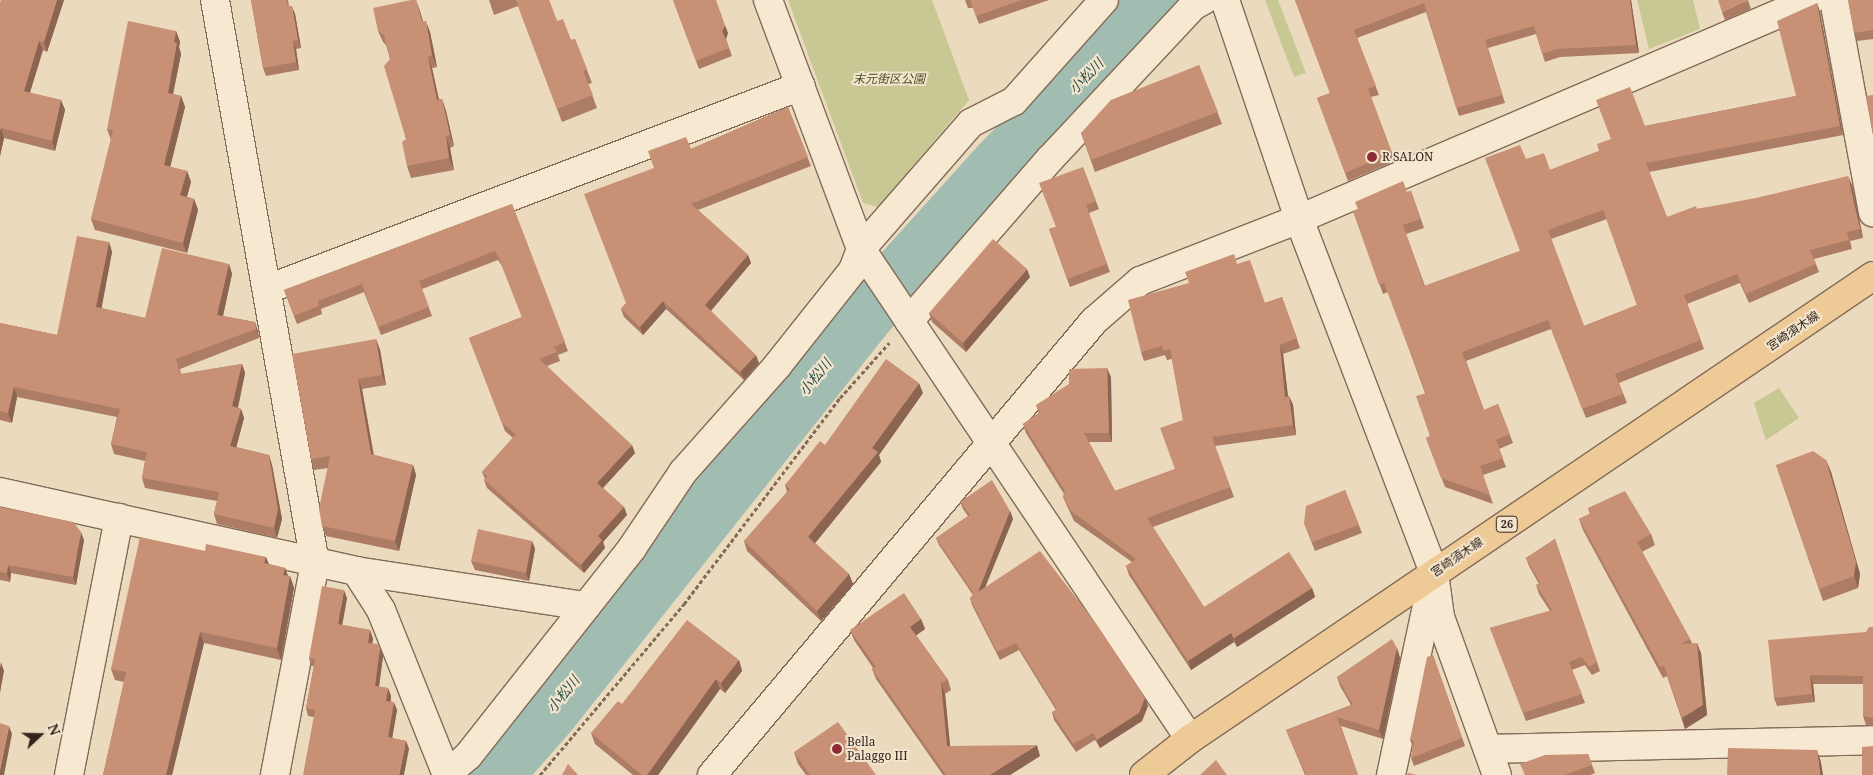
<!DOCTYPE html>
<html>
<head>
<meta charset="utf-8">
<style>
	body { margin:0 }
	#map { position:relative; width:1873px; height:775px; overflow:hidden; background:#ebdabe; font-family:"Noto Serif","Noto Sans JP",serif }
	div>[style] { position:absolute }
	.green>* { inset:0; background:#c7c893 }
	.river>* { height:58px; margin:-29px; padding:0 29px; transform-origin:29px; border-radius:29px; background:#a1bdb2 }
	.path>* { height:3px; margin-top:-1.5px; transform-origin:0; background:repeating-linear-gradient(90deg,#836b58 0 4px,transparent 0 6.5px) }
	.roads { filter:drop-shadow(1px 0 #836b58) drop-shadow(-1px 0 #836b58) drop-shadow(0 1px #836b58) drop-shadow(0 -1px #836b58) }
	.street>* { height:28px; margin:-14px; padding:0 14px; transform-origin:14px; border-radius:14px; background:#f7e8d1 }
	.secondary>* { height:28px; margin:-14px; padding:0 14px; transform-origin:14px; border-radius:14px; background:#f7e8d1 }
	.primary>* { height:28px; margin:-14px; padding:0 14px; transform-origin:14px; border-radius:14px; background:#eecb96 }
	.wall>* { inset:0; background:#ac7c65 }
	.shaded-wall>* { inset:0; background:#8c6552 }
	.building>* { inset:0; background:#c89075 }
	.dots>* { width:14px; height:14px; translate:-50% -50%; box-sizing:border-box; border:2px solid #f3e5cd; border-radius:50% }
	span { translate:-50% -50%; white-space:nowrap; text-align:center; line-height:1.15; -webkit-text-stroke:4px #f3e5cd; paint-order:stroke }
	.shield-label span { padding:1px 4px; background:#f3e5cd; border:1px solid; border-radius:4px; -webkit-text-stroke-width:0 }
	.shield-label { font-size:11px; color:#33251c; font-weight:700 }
	.park-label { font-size:12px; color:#474e23; font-style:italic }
	.poi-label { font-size:12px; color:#33251c }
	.left { translate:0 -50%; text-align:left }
	.street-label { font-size:12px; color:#33251c }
	.water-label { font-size:14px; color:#2c524c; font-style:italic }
	.north { position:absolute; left:15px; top:710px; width:50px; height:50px; -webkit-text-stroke:4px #f3e5cd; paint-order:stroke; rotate:69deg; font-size:14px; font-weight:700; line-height:20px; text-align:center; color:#33251c }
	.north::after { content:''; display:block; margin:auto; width:18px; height:22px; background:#33251c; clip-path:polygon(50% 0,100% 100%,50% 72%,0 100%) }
</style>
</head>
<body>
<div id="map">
	<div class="green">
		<i style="clip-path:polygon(788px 0,932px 0,969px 100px,878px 207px,863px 203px)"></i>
		<i style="clip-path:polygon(1265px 0,1278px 0,1306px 73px,1294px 77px)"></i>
		<i style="clip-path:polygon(1637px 0,1693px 0,1700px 29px,1649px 49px)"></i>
		<i style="clip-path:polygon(1779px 388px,1799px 418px,1766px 440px,1754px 403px)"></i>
	</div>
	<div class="river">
		<i style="left:494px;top:775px;width:85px;rotate:-48.8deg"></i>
		<i style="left:550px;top:711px;width:511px;rotate:-51.52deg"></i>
		<i style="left:868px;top:311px;width:195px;rotate:-47.9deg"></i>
		<i style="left:999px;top:166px;width:231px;rotate:-45.9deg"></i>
	</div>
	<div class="path">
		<i style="left:540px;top:775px;width:224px;rotate:-49.9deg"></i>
		<i style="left:684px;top:604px;width:258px;rotate:-52.9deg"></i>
		<i style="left:840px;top:398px;width:74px;rotate:-48.3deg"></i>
	</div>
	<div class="roads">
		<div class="street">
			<i style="left:215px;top:0;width:572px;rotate:79.93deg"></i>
			<i style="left:315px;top:563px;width:216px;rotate:100.7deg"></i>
			<i style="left:768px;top:0;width:266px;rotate:69.5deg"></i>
			<i style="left:861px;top:249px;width:590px;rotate:56.12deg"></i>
			<i style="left:1834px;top:0;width:216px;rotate:79.6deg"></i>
			<i style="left:268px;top:289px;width:570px;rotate:-20.85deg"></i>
			<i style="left:909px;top:321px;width:215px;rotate:-49deg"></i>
			<i style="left:1050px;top:159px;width:209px;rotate:-46.9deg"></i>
			<i style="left:1193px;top:6px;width:13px;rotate:-29deg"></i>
			<i style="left:0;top:492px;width:365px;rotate:12.5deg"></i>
			<i style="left:356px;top:571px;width:233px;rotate:8.7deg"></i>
			<i style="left:356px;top:571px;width:46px;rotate:57.3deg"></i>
			<i style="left:381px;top:610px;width:178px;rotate:68.2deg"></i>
			<i style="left:1488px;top:749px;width:385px;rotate:-1.3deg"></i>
			<i style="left:69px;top:775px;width:262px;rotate:-79deg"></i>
			<i style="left:446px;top:775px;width:29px;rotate:-41deg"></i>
			<i style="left:468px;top:756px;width:265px;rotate:-51.7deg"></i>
			<i style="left:632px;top:548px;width:92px;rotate:-56.1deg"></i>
			<i style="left:683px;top:472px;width:142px;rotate:-48.4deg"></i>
			<i style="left:777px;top:366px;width:122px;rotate:-51.6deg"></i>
			<i style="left:853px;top:270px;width:22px;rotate:-69deg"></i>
			<i style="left:861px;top:249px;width:167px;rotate:-48.9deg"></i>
			<i style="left:971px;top:123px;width:48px;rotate:-27.1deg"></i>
			<i style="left:1014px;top:101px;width:135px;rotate:-48.3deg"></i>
			<i style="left:712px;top:775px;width:593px;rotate:-49.92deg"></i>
			<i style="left:1094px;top:321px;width:61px;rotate:-41deg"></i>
			<i style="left:1140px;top:281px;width:171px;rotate:-21.3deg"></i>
			<i style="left:1299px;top:219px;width:557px;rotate:-23.16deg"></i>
			<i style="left:1391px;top:775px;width:202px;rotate:-78deg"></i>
		</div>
		<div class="secondary">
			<i style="left:1225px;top:0;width:231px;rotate:71.3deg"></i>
			<i style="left:1299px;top:219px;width:379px;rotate:69.1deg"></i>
			<i style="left:1434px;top:573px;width:44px;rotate:82.2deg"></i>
			<i style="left:1440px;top:617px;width:168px;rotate:70.2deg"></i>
		</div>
		<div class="primary">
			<i style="left:1144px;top:775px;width:58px;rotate:-38deg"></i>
			<i style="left:1190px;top:739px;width:825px;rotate:-34.13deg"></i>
		</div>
	</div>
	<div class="wall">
		<i style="clip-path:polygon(1px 0,64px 0,47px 52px,43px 50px,30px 93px,61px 100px,65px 110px,55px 151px,4px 138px,0 156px,0 5px)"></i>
		<i style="clip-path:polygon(251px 0,288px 0,289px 6px,295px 14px,301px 48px,296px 49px,299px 70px,266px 76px,263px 68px)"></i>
		<i style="clip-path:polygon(416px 0,423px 21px,430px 32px,437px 67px,432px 68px,439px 99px,442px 99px,446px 111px,454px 146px,450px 148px,454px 170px,411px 178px,407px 166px,406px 139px,390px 59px,386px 45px,383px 42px,378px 31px)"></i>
		<i style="clip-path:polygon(489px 0,549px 0,557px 21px,571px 40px,575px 39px,592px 83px,588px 84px,597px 108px,562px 122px,518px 6px,494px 15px)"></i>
		<i style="clip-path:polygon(673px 0,728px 33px,726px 39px,732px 56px,699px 69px)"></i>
		<i style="clip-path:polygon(965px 0,1049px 0,979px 24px,973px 8px,968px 8px)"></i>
		<i style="clip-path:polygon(1295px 0,1631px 0,1639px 53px,1560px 57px,1545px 62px,1536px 34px,1488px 48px,1505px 103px,1459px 116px,1426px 12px,1357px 38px,1379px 95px,1371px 97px,1395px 161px,1348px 181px,1317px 98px,1330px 93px)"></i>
		<i style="clip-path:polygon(1748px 0,1751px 9px,1725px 20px,1722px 12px)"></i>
		<i style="clip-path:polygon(1873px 0,1873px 39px,1857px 41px,1854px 33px)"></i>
		<i style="clip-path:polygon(evenodd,1817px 3px,1820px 12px,1843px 135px,1649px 172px,1667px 217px,1697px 209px,1852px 185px,1863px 238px,1850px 241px,1852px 249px,1814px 259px,1819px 272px,1749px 303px,1740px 283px,1687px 304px,1704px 349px,1619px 383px,1627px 403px,1586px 418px,1551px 329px,1466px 361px,1484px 410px,1498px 404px,1513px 443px,1499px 449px,1506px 467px,1483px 475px,1493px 504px,1445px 487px,1426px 438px,1430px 436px,1425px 393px,1388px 292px,1383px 294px,1353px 211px,1411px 191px,1424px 228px,1406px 234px,1425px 286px,1520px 251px,1526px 159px,1550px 170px,1599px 151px,1645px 126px,1796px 96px,1817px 3px,1607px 219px,1637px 305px,1584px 326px,1551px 239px,1607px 219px)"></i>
		<i style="clip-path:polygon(176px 31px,180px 42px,179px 47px,181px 54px,173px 94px,181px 96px,185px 107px,170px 167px,187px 171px,191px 182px,187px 197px,194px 199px,198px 210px,187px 253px,95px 230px,91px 219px,111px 140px,107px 129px)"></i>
		<i style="clip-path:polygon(1199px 65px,1222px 124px,1095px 172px,1081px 133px)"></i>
		<i style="clip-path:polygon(788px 107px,811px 166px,698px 210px,748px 255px,751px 263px,711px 311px,759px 363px,744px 380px,666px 309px,643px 335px,624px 317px,621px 309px,626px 303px,654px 168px,691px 149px)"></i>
		<i style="clip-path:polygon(1083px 167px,1099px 209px,1089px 213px,1110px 272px,1070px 287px,1049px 229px,1056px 227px)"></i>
		<i style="clip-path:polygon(512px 204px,568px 351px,558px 355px,560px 361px,547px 366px,635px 453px,603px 488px,624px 507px,627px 515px,603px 542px,605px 548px,584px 573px,487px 488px,484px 480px,485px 479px,482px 472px,513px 438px,505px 431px,469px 338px,522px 317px,502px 266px,498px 260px,422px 289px,432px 316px,381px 335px,364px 292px,321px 309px,322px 314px,297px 324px,284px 290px)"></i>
		<i style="clip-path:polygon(109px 242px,112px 252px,101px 308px,145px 318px,229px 264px,232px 274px,223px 316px,255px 322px,258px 332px,259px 338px,180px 369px,181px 374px,242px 364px,245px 373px,238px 408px,241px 409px,244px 418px,236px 447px,269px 455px,272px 465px,282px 519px,277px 538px,217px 524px,214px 514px,217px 501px,145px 488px,142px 478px,145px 461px,114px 454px,111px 444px,117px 417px,17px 397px,12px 423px,0 420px,0 323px,57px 335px)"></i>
		<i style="clip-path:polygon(1238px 264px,1265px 303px,1282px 297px,1300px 348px,1283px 354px,1288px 396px,1289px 396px,1293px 405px,1296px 435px,1215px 446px,1234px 497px,1153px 527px,1204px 607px,1312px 588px,1315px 597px,1237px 647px,1234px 642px,1191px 670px,1129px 575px,1126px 566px,1132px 562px,1074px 521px,1067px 506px,1063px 497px,1064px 494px,1026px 433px,1023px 424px,1039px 413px,1036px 405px,1111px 377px,1112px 442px,1089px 442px,1115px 491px,1175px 469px,1183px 420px,1172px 359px,1167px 360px,1165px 355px,1144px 361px,1141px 352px,1189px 283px)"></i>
		<i style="clip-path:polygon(1030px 277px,966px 352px,932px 322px,929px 313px)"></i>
		<i style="clip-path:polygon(376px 339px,380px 350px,386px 385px,362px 389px,374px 455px,413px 465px,416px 475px,399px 551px,326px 536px,322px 526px,328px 468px,314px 470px,311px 459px)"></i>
		<i style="clip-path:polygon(923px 393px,879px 455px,881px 462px,815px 543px,849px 574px,853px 584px,821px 621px,747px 551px,744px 541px,787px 492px,785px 485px,825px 445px)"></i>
		<i style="clip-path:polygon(1826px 460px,1831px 472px,1860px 574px,1858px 588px,1823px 601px,1776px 465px)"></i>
		<i style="clip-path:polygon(1345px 490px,1362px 533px,1315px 551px,1304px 523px)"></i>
		<i style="clip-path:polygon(960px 502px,1010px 511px,1013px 519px,985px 587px,1148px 706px,1142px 721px,1100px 748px,1095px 740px,1076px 752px,1054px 720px,1052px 712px,1056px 710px,1019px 650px,1000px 660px,972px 605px,970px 598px,973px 595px,939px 545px,936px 538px,968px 516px,963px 509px)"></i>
		<i style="clip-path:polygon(0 507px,84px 540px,76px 585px,11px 573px,10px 582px,0 580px)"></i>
		<i style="clip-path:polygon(1588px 508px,1651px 534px,1655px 545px,1642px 552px,1690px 639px,1692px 643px,1701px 653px,1707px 715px,1685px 729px,1667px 676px,1663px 678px,1583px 530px,1579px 519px,1590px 514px)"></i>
		<i style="clip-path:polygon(1555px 539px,1600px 671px,1592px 675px,1585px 665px,1572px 670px,1585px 703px,1526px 721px,1490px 628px,1550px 611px,1539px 594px,1536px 585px,1539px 584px,1529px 566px,1526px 558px)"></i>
		<i style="clip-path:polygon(532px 541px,535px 549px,529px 581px,475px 570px,471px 561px)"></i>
		<i style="clip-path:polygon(205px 551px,266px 557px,269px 564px,285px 568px,288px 576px,290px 576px,294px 588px,281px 660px,204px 643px,172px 775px,103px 775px,124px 682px,115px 680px,111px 669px)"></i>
		<i style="clip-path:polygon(347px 598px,342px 625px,370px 630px,373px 639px,372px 643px,380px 648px,383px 656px,379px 687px,388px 688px,391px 696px,391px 701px,397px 710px,392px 738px,406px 741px,409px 749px,314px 717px,308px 716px,306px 708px,314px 666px,311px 666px,309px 658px)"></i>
		<i style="clip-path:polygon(921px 619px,925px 629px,916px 635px,948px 680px,951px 690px,945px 694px,950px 746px,1040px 756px,1010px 775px,943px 775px,876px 679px,872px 669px,873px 668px,854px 640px,850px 630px)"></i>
		<i style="clip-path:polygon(1873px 627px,1873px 726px,1866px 725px,1863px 716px,1863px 684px,1813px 684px,1815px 702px,1777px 706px,1774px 698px)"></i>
		<i style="clip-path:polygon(1397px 648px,1400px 658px,1383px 739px,1341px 726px,1358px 775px,1359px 775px,1305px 775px,1286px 730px,1351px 705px,1340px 686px,1337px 677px)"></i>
		<i style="clip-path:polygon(1433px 655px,1465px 746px,1414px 766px,1411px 758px,1413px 747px,1410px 740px)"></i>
		<i style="clip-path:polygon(739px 660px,742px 671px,725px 693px,720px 689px,658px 775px,633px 775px,595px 744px,591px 733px,622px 704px)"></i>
		<i style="clip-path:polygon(794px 752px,876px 775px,806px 775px,798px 764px)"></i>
		<i style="clip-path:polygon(1588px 754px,1595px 773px,1590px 775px,1524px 775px)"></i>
	</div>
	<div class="shaded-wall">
		<i style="clip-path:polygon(57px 0,64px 0,47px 52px,44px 42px)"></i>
		<i style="clip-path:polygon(416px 0,420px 11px,426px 33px,422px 21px)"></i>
		<i style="clip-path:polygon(1630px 0,1631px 0,1639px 53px,1636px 45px)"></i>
		<i style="clip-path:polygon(1817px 3px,1820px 12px,1843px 135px,1840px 126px)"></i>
		<i style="clip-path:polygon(292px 6px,295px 14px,301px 48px,298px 40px)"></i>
		<i style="clip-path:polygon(426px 21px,430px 32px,437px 67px,432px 55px)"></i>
		<i style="clip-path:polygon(725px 25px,728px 33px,726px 39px,722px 31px)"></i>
		<i style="clip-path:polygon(176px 31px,180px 42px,179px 47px,181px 54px,171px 104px,168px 93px,174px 42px)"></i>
		<i style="clip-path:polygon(39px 41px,43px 50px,27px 101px,24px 91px)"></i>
		<i style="clip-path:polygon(293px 41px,296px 49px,299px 70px,296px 62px)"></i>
		<i style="clip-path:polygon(428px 57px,432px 68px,441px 111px,437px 100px)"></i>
		<i style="clip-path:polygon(181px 96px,185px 107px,168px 176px,164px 165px)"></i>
		<i style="clip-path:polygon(442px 99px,446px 111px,454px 146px,450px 135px)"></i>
		<i style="clip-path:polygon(61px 100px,65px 110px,55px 151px,52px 141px)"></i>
		<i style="clip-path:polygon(1px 128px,4px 138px,0 156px,0 131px)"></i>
		<i style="clip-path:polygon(446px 136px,450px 148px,454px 170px,449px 158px)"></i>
		<i style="clip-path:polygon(187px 171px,191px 182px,184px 206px,180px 195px)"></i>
		<i style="clip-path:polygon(1848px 176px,1852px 185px,1863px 238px,1860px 229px)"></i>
		<i style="clip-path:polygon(194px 199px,198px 210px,187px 253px,183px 243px)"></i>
		<i style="clip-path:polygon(109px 242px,112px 252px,100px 317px,96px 307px)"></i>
		<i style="clip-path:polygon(748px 255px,751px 263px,708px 314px,705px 305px)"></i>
		<i style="clip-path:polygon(229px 264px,232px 274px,221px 325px,217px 315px)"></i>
		<i style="clip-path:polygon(1027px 269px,1030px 277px,966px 352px,963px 343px)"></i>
		<i style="clip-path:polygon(663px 301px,666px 309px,643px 335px,640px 327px)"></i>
		<i style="clip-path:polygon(255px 322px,258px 332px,259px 338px,256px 329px)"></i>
		<i style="clip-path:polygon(376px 339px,380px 350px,386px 385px,382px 375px)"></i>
		<i style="clip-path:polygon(1280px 345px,1283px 354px,1289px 406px,1285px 397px)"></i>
		<i style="clip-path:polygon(756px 355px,759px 363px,744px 380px,740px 372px)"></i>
		<i style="clip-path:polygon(242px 364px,245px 373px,236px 416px,232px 406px)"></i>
		<i style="clip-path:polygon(1107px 368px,1111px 377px,1112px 442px,1109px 433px)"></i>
		<i style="clip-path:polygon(358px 379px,362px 389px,375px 465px,371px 454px)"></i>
		<i style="clip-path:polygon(919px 383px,923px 393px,879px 455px,881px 462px,812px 547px,808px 537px)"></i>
		<i style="clip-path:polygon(14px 387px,17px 397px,12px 423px,8px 413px)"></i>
		<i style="clip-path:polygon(1289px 396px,1293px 405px,1296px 435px,1293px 425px)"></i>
		<i style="clip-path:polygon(241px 409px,244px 418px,234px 456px,230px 446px)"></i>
		<i style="clip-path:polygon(632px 445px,635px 453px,600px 491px,597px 483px)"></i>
		<i style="clip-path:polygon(269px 455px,272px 465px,282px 519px,277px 538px,274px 528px)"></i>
		<i style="clip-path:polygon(1826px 460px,1831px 472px,1860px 574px,1858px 588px,1854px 576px)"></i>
		<i style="clip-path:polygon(413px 465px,416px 475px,399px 551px,395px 541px)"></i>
		<i style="clip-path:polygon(624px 507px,627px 515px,603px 542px,605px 548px,584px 573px,581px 565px,598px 536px)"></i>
		<i style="clip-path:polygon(1010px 511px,1013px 519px,980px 600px,978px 592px)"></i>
		<i style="clip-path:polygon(81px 532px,84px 540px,76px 585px,73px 577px)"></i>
		<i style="clip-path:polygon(532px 541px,535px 549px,529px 581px,526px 573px)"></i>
		<i style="clip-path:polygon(266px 557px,270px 568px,264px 563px)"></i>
		<i style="clip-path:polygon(8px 565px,11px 573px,10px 582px,7px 573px)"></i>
		<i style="clip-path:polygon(285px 568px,289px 579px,283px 575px)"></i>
		<i style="clip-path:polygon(849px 574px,853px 584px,821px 621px,817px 611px)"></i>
		<i style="clip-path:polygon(290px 576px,294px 588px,281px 660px,277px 648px)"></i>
		<i style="clip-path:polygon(1312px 588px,1315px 597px,1237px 647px,1234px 638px)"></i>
		<i style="clip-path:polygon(344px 590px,347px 598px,341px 632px,338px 624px)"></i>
		<i style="clip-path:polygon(921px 619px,925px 629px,914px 637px,910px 627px)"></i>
		<i style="clip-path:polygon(370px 630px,373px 639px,371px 651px,368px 643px)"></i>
		<i style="clip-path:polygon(200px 632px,204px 643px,172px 775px,166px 775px)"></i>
		<i style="clip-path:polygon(1231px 633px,1234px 642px,1191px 670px,1188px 661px)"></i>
		<i style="clip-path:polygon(1697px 643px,1701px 653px,1707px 715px,1685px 729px,1682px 718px)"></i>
		<i style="clip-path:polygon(380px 648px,383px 656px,378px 694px,375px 686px)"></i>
		<i style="clip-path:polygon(1397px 648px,1400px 658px,1383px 739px,1379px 730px)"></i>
		<i style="clip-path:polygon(739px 660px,742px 671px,725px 693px,721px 683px)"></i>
		<i style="clip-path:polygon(1px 662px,4px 671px,0 693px,0 668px)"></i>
		<i style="clip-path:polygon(1810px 675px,1813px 684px,1815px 702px,1812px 694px)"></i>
		<i style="clip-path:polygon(716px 679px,720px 689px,658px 775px,647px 775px)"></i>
		<i style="clip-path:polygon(941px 683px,945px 694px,951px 756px,947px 746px)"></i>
		<i style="clip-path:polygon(388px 688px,391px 696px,389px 709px,386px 701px)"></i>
		<i style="clip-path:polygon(1145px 698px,1148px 706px,1142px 721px,1100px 748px,1097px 740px)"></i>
		<i style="clip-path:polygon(394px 702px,397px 710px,391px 745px,388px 737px)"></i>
		<i style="clip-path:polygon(9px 726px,12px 734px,4px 775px,0 775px,0 770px)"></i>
		<i style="clip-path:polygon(406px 741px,409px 749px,404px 775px,399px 775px)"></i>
		<i style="clip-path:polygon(1037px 745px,1040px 756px,1010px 775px,990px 775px)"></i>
		<i style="clip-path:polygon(1817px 750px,1821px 762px,1823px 775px,1820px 775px)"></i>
	</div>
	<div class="building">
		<i style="clip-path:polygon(1px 0,57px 0,44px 42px,39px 41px,24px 91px,61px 100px,52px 141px,1px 128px,0 131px,0 5px)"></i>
		<i style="clip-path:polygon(251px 0,286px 0,288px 6px,292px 6px,298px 40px,293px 41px,296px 62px,263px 68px)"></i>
		<i style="clip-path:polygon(411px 0,416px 0,422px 21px,426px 21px,432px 55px,428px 57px,437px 100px,442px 99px,450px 135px,446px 136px,449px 158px,407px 166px,402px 142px,406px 139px,384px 66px,390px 59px,384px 35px,378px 31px,373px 8px)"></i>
		<i style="clip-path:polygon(516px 0,549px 0,557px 21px,563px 19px,571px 40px,575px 39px,587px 69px,583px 71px,593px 95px,557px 109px)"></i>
		<i style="clip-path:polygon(673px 0,716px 0,725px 25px,722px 31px,729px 48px,696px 61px)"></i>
		<i style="clip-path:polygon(970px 0,1022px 0,976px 16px)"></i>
		<i style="clip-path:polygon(1295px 0,1630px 0,1636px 45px,1557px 49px,1542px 54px,1534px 26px,1485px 40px,1502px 95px,1456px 108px,1424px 3px,1354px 30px,1376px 86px,1368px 89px,1392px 153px,1345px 173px,1317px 98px,1330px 93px)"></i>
		<i style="clip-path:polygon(1718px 0,1748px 0,1722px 12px)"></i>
		<i style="clip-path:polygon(1848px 0,1873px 0,1873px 30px,1854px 33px)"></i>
		<i style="clip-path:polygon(evenodd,1817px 3px,1840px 126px,1646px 163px,1667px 217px,1696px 206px,1697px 209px,1756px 198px,1848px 176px,1860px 229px,1847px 232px,1849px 240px,1810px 250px,1816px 264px,1746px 294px,1737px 274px,1684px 295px,1701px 340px,1615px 374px,1623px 394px,1582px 409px,1548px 320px,1462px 352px,1484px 410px,1498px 404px,1510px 434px,1496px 440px,1503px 458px,1480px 466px,1490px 495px,1441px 478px,1426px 438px,1430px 436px,1416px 396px,1426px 393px,1384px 283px,1379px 285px,1353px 211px,1358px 209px,1355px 202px,1403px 181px,1407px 192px,1411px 191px,1420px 219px,1403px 225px,1424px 286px,1520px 251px,1485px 158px,1520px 145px,1526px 159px,1544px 153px,1550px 170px,1599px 151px,1597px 144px,1611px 139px,1596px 100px,1630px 87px,1645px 126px,1796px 96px,1777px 21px,1817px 3px,1603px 210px,1637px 305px,1584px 326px,1548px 230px,1603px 210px)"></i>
		<i style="clip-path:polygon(128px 21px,176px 31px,174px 42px,177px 43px,168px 93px,181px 96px,164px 165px,187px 171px,180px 195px,194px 199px,183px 243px,91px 219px,113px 130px,107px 129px)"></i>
		<i style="clip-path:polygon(1199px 65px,1218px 112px,1091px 160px,1081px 133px,1111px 100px)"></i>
		<i style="clip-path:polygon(1873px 95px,1873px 134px,1866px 96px)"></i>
		<i style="clip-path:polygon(788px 107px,808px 157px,691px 204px,748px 255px,705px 305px,756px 355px,740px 372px,663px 301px,640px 327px,621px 309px,626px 303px,584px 194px,654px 168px,648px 151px,686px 137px,691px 149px)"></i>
		<i style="clip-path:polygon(1083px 167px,1096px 201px,1086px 205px,1107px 264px,1067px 279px,1049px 229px,1056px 227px,1039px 183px)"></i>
		<i style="clip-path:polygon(512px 204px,565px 342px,554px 347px,557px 352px,539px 359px,632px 445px,597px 483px,624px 507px,598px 536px,602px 540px,581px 565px,484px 480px,487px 476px,482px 472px,516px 434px,502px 423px,469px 338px,522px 317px,499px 258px,495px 251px,419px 281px,429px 307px,378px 327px,362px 284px,318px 301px,319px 306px,294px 316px,284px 290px)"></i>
		<i style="clip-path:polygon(77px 236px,109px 242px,96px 307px,145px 318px,162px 248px,229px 264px,217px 315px,255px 322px,256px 329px,176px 359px,180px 374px,242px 364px,232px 406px,241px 409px,230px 446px,269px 455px,278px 509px,274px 528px,214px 514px,219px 492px,142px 478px,147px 452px,111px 444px,120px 409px,14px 387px,8px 413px,0 411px,0 323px,57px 335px)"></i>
		<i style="clip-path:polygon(993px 239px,1027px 269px,963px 343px,929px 313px)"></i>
		<i style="clip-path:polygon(1234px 254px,1237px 264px,1250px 260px,1265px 303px,1282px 297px,1297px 338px,1280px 345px,1285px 397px,1289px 396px,1293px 425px,1212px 437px,1230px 487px,1147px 518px,1204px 607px,1289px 552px,1312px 588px,1234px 638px,1231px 633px,1188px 661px,1126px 566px,1136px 559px,1071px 511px,1063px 497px,1065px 491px,1023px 424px,1040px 412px,1036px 405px,1069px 384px,1069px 369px,1107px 368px,1109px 433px,1084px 433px,1115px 491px,1175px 469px,1160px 428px,1183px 420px,1170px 349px,1164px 351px,1162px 346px,1141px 352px,1128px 300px,1189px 283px,1185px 272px)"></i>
		<i style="clip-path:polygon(376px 339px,382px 375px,358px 379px,371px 454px,413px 465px,395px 541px,322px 526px,319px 509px,330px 456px,311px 459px,292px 354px)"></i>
		<i style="clip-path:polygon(886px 359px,919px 383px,872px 448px,878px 452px,808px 537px,849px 574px,817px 611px,744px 541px,790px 489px,785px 485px,820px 441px,825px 445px)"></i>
		<i style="clip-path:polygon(1813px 451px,1826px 460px,1856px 562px,1854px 576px,1819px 589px,1776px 465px)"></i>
		<i style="clip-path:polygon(992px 480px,1010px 511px,978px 592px,1040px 551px,1097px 625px,1145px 698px,1139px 713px,1097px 740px,1093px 733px,1073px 744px,1052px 712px,1057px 709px,1016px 643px,997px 652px,970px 598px,974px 594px,936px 538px,970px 515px,960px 502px)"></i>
		<i style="clip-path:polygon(1345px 490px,1359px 525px,1312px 542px,1304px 523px,1306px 506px)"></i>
		<i style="clip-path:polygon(1625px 491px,1651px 534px,1637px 542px,1690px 639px,1680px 644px,1697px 643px,1703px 705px,1682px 718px,1664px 666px,1660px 667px,1579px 519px,1591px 513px,1588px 508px)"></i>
		<i style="clip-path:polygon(0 507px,73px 522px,81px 532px,73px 577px,8px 565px,7px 573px,0 572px)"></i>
		<i style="clip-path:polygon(478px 529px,532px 541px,526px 573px,471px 561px)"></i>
		<i style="clip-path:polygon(140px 537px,205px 551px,206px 544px,266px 557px,264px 563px,285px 568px,283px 575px,290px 576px,277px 648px,200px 632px,166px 775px,103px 775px,126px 672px,111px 669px)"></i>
		<i style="clip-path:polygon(1555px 539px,1597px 662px,1589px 667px,1582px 657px,1569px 662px,1582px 694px,1523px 713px,1490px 628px,1552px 610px,1536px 585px,1540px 583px,1526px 558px)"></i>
		<i style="clip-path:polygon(322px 586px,344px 590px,338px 624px,370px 630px,368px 643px,378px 644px,380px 648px,375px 686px,388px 688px,386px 701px,394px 702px,388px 737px,406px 741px,399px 775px,303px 775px,315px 710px,306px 708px,315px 659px,309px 658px)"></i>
		<i style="clip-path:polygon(904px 593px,921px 619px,910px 627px,948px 680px,941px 683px,947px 746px,1037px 745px,990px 775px,946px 775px,872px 669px,876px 667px,850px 630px)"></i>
		<i style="clip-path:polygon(687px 620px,739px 660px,721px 683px,716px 679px,647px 775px,642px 775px,591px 733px,618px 701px,622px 704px)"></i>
		<i style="clip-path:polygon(1869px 627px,1873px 627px,1873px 718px,1863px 716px,1863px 676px,1810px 675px,1812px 694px,1774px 698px,1768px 640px,1866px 632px)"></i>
		<i style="clip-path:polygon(1392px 639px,1397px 648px,1379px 730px,1337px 717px,1358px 775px,1359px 775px,1306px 775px,1286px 730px,1353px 705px,1337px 677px)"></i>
		<i style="clip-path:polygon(1433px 655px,1462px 738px,1411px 758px,1414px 741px,1410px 740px,1427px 657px)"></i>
		<i style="clip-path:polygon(838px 722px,876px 775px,810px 775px,794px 752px)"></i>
		<i style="clip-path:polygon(0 723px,9px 726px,0 770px)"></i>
		<i style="clip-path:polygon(1873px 746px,1873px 775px,1862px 775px,1862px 747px)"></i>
		<i style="clip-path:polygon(1728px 748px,1817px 750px,1820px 775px,1727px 775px)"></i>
		<i style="clip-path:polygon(1588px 754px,1592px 765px,1565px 775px,1525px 775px,1520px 764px,1545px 755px)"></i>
		<i style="clip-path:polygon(1216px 760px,1227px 775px,1200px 775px)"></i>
		<i style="clip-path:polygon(568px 764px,578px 775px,562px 775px)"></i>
		<i style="clip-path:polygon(1408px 773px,1417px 775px,1407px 775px)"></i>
	</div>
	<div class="dots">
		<i style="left:1372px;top:157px;background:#8f2b34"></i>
		<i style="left:837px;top:749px;background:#8f2b34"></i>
	</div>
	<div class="shield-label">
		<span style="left:1507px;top:524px">26</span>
	</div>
	<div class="park-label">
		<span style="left:889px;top:79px">末元街区公園</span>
	</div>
	<div class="poi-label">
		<span class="left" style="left:1382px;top:157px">R SALON</span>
		<span class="left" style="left:847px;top:749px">Bella<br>Palaggo III</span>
	</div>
	<div class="street-label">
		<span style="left:1793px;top:331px;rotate:-34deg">宮崎須木線</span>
		<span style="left:1457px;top:557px;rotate:-34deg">宮崎須木線</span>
	</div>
	<div class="water-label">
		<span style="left:1086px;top:76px;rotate:-46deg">小松川</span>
		<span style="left:815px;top:377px;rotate:-51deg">小松川</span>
		<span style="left:563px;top:694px;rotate:-51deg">小松川</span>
	</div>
	<div class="north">N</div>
</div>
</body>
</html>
